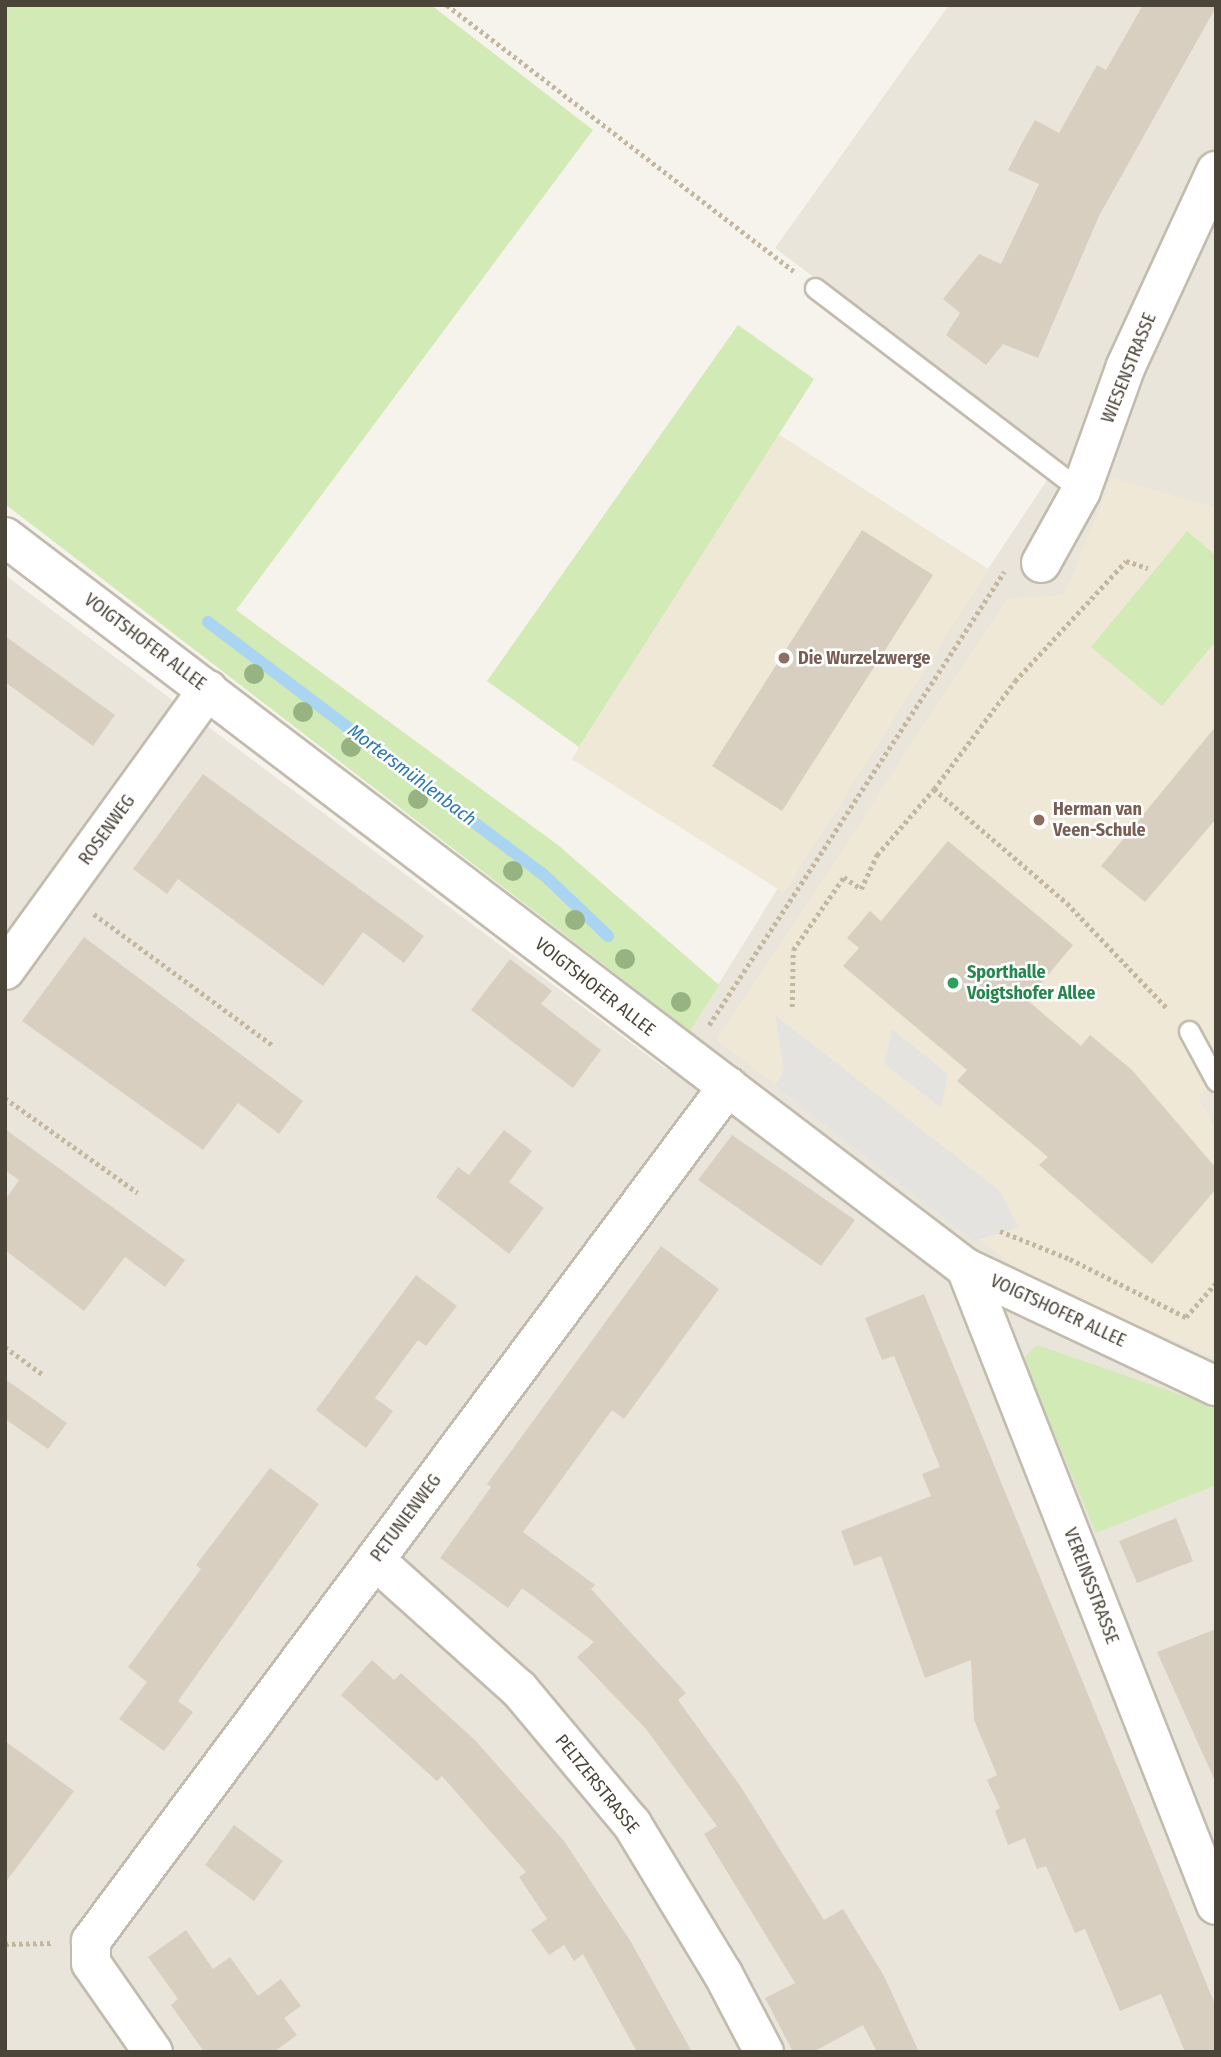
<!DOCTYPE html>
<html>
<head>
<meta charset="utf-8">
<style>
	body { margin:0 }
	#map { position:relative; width:1221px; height:2057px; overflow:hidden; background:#f6f3ec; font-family:"Fira Sans Condensed",sans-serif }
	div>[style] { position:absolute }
	.residential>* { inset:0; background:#eae5da }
	.education>* { inset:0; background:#efe8d6 }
	.green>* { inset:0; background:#d2eab5 }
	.parking>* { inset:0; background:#e5e3e0 }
	.stream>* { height:12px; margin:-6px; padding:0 6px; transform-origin:6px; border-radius:6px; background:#a9d4f2 }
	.building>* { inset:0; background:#d8cfc1 }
	.path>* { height:4.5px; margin-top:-2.25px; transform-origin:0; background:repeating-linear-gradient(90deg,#c4b79f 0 3.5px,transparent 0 7px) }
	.roads { filter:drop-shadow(2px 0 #c2bbae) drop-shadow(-2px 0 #c2bbae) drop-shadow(0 2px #c2bbae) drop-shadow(0 -2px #c2bbae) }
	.lane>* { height:19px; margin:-9.5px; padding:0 9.5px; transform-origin:9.5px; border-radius:9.5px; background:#fff }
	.street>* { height:38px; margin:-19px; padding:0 19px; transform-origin:19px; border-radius:19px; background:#fff }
	.trees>* { width:20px; height:20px; margin:-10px; border-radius:50%; background:#97b381 }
	.dots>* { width:19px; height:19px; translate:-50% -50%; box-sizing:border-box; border:4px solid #fff; border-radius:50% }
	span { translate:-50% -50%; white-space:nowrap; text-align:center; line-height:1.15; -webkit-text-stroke:5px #fff; paint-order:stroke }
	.street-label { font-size:18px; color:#4b4439 }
	.education-label { font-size:18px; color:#785e54; font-weight:700 }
	.left { translate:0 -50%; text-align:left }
	.leisure-label { font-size:18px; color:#27864d; font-weight:700 }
	.water-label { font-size:19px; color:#2e7ab2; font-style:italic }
	.frame { position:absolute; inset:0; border:7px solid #4b4439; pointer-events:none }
</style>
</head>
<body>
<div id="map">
	<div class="residential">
		<i style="clip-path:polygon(949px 5px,1216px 5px,1216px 2052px,5px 2052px,5px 575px,666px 1069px,778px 888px,572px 759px,778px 434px,988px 569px,1059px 462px,775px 248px)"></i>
	</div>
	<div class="education">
		<i style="clip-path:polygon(778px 434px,988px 570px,784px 893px,572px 759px)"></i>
		<i style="clip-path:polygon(1112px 478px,1216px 508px,1216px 1085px,1198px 1096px,1216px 1131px,1214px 1357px,1034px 1281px,717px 1040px,1007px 599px,1064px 595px)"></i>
	</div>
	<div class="green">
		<i style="clip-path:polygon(5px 5px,431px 5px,593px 130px,236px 610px,558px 845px,719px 985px,690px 1031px,5px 504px)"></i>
		<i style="clip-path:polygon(738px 325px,814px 379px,579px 747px,487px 681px)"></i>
		<i style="clip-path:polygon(1187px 531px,1216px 556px,1216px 641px,1162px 706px,1091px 647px)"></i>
		<i style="clip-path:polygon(1037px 1345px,1216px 1407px,1216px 1485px,1096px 1533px,1023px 1359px)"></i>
	</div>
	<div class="parking">
		<i style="clip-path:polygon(775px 1015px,1000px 1191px,1018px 1227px,974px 1241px,775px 1085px,784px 1071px)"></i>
		<i style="clip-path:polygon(892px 1029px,948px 1074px,941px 1108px,885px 1064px)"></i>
	</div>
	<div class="stream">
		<i style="left:208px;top:622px;width:419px;rotate:37deg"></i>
		<i style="left:543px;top:874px;width:90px;rotate:43.6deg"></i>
	</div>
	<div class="building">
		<i style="clip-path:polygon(1143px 5px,1216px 7px,1099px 216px,1038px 358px,1003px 344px,986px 365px,946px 335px,960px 313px,943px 299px,979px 254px,1001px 264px,1039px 184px,1008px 170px,1023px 141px,1035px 120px,1059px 133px,1097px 65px,1106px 70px)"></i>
		<i style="clip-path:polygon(862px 530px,933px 575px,782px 811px,712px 766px)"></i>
		<i style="clip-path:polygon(5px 636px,115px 715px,93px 746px,5px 682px)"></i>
		<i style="clip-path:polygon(1216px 726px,1216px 819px,1145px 902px,1101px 866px)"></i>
		<i style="clip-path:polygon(203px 774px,424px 936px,404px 963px,363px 932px,323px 986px,178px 879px,167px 894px,133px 869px)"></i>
		<i style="clip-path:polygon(948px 841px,1073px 945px,1027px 1000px,1081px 1046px,1090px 1035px,1132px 1070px,1216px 1168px,1216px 1189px,1152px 1264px,1039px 1165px,1048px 1157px,957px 1081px,967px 1070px,843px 966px,859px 948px,847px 938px,870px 911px,881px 921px)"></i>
		<i style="clip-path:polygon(84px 937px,303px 1101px,279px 1134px,238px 1103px,203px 1150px,22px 1021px)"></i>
		<i style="clip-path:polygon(510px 959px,552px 991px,541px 1004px,601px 1050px,573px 1088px,471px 1010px)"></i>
		<i style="clip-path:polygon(5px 1129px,185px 1260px,165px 1287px,125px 1257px,84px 1311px,5px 1250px,5px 1200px,19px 1180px,5px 1170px)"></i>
		<i style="clip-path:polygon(504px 1130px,532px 1151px,509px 1182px,544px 1208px,509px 1254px,436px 1197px,458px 1167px,469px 1175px)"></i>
		<i style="clip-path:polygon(732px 1135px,855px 1220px,821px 1266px,698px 1180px)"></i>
		<i style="clip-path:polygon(661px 1246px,719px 1289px,624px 1419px,612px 1410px,523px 1532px,595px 1585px,591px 1589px,686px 1693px,678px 1700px,741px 1787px,824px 1920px,843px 1909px,884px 1976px,919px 2052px,877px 2052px,863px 2025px,813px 2052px,793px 2052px,765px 1998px,795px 1983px,704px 1834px,717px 1826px,646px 1729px,577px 1657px,594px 1642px,522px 1588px,508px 1608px,440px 1558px,491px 1487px,487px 1484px)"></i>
		<i style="clip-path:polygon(416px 1275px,457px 1306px,426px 1346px,418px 1340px,375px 1398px,393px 1411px,366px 1448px,316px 1410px)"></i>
		<i style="clip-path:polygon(924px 1294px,1216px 2007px,1216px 2052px,1185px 2052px,1161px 1994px,1120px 2011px,1085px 1929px,1075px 1933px,1046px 1866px,1037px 1869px,1025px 1838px,1008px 1845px,995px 1811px,1000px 1808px,987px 1780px,997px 1775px,974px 1720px,971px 1660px,925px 1678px,881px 1556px,854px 1566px,841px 1531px,931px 1496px,922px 1474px,940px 1467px,894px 1356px,882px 1360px,865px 1318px)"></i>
		<i style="clip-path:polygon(5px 1379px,67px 1423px,48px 1449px,5px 1419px)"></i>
		<i style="clip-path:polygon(270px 1468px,319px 1504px,178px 1701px,193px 1712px,164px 1751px,119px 1719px,147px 1682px,128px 1667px,201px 1569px,196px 1565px)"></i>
		<i style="clip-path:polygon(1176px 1518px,1193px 1561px,1137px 1583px,1119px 1541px)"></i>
		<i style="clip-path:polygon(1216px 1629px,1216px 1781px,1215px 1781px,1157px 1652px)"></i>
		<i style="clip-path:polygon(372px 1660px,394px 1680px,401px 1673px,475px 1740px,564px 1841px,631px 1942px,692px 2052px,637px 2052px,583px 1954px,574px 1961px,564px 1945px,549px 1955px,531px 1930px,547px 1919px,519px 1877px,526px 1872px,442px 1776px,437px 1781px,341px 1695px)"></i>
		<i style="clip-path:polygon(5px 1741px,74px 1791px,5px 1883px)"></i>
		<i style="clip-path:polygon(234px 1825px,283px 1861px,254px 1901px,205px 1865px)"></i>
		<i style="clip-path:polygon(186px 1930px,213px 1969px,230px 1957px,258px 1996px,281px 1979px,301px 2006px,284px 2018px,297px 2035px,274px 2052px,204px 2052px,171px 2005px,178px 1999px,148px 1957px)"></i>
	</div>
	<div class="path">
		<i style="left:447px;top:5px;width:437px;rotate:37.5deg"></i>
		<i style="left:934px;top:789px;width:175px;rotate:40.6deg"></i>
		<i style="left:1067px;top:903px;width:146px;rotate:46.4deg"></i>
		<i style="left:94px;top:914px;width:223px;rotate:36.3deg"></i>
		<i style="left:792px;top:1007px;width:57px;rotate:-89deg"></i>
		<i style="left:793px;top:950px;width:89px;rotate:-55.1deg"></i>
		<i style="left:844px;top:877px;width:21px;rotate:35deg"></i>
		<i style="left:861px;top:889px;width:38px;rotate:-65deg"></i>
		<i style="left:877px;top:855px;width:87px;rotate:-49.2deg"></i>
		<i style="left:934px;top:789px;width:135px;rotate:-53.1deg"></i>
		<i style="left:1015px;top:681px;width:163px;rotate:-47.2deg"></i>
		<i style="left:1126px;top:561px;width:23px;rotate:18deg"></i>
		<i style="left:709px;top:1025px;width:541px;rotate:-56.93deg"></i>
		<i style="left:5px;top:1098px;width:163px;rotate:35.5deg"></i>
		<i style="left:1000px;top:1231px;width:75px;rotate:21.8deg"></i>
		<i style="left:1070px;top:1259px;width:130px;rotate:26.6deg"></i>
		<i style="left:1186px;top:1317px;width:45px;rotate:-48.6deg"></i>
		<i style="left:5px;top:1347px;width:46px;rotate:36.1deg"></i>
		<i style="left:5px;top:1944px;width:48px;rotate:-1.2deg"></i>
	</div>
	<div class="roads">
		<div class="lane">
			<i style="left:815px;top:288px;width:335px;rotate:37.3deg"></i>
			<i style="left:1189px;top:1031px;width:57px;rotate:61.6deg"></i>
		</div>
		<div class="street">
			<i style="left:5px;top:537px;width:1207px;rotate:37.26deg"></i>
			<i style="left:966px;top:1268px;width:276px;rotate:25.3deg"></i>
			<i style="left:1041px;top:563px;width:82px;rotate:-60.9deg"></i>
			<i style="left:1081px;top:491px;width:133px;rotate:-70.2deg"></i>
			<i style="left:1126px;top:366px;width:215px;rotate:-65.2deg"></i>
			<i style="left:5px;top:970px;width:346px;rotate:-54.1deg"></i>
			<i style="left:966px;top:1268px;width:684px;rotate:68.57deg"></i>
			<i style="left:375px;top:1560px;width:193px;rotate:41.9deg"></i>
			<i style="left:519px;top:1689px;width:176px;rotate:50.1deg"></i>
			<i style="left:632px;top:1824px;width:175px;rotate:58.8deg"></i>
			<i style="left:723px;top:1974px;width:88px;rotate:62.3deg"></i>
			<i style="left:153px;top:2052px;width:108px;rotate:-124.9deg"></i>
			<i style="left:91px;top:1963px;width:22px;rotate:-90deg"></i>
			<i style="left:91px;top:1941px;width:1066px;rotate:-53.31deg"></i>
		</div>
	</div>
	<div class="trees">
		<i style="left:254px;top:674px"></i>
		<i style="left:303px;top:712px"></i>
		<i style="left:351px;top:747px"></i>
		<i style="left:418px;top:799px"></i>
		<i style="left:513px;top:871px"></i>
		<i style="left:575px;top:920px"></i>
		<i style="left:625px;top:959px"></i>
		<i style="left:681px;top:1002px"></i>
	</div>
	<div class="dots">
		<i style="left:784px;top:658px;background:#8d6e63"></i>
		<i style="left:1039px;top:820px;background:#8d6e63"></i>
		<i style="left:953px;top:983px;background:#2e9e5b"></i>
	</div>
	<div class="street-label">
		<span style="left:1129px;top:368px;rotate:-68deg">WIESENSTRASSE</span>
		<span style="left:145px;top:642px;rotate:37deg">VOIGTSHOFER ALLEE</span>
		<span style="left:107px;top:830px;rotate:-54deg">ROSENWEG</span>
		<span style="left:595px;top:987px;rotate:38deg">VOIGTSHOFER ALLEE</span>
		<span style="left:1058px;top:1311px;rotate:25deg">VOIGTSHOFER ALLEE</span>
		<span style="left:406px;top:1518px;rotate:-53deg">PETUNIENWEG</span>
		<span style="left:1091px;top:1586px;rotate:69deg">VEREINSSTRASSE</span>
		<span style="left:597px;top:1784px;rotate:51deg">PELTZERSTRASSE</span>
	</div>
	<div class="education-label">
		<span class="left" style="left:798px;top:658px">Die Wurzelzwerge</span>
		<span class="left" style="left:1053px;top:820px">Herman van<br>Veen-Schule</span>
	</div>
	<div class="leisure-label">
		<span class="left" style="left:967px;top:983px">Sporthalle<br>Voigtshofer Allee</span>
	</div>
	<div class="water-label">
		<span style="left:412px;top:775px;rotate:37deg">Mortersmühlenbach</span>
	</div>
	<div class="frame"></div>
</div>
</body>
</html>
